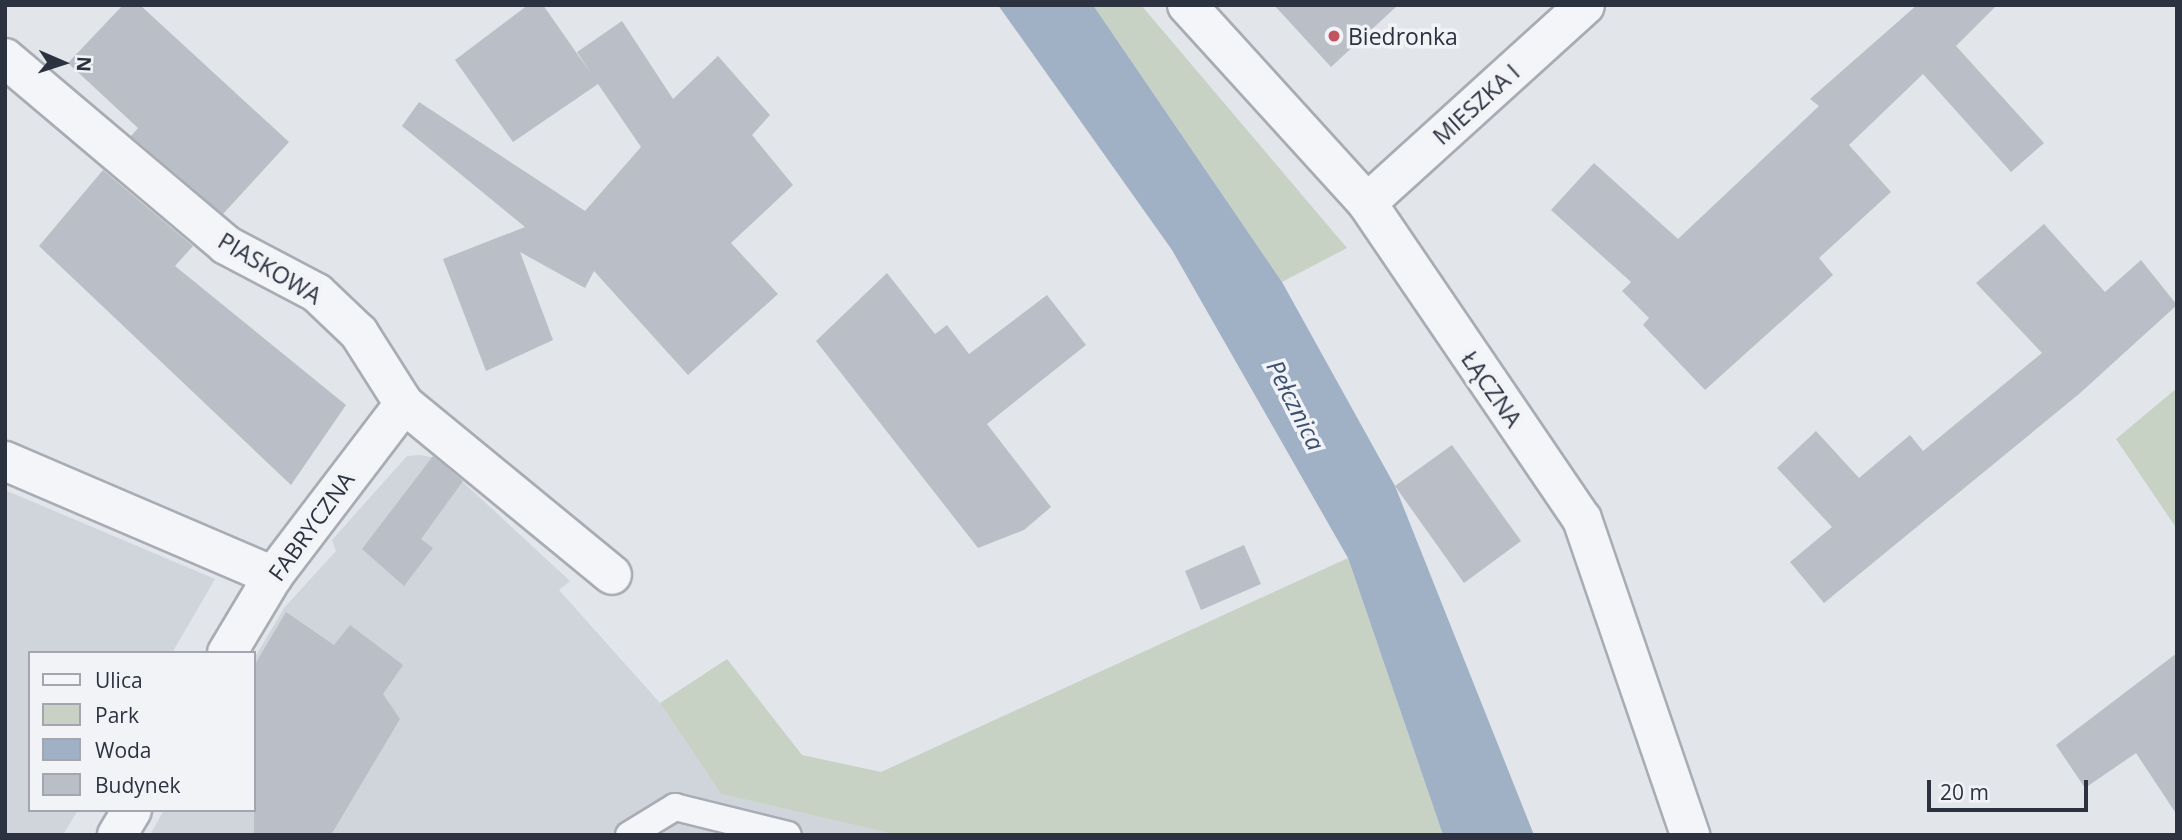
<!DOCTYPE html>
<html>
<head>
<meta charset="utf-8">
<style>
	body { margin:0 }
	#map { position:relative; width:2182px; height:840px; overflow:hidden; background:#e2e5e9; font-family:"Open Sans",sans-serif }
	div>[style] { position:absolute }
	.built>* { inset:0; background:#d0d4db }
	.green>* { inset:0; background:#c7d2c4 }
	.water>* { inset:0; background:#a0b1c6 }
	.building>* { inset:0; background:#babec6 }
	.roads { filter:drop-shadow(2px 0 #a8acb3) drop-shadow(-2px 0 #a8acb3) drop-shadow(0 2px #a8acb3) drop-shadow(0 -2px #a8acb3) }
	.service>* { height:26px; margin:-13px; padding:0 13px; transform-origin:13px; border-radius:13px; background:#f4f5f8 }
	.minor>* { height:38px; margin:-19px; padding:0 19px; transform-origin:19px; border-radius:19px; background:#f4f5f8 }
	.tertiary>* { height:38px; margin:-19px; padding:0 19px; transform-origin:19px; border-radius:19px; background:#f4f5f8 }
	.dots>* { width:19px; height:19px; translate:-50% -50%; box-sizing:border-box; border:4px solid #f2f3f7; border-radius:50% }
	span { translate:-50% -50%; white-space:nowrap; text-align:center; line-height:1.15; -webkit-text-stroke:7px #f2f3f7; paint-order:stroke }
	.poi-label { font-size:23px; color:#2c3240 }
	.left { translate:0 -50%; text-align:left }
	.street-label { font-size:23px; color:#2c3240 }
	.water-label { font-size:24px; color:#394f70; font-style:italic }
	.frame { position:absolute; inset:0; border:7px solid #2c3240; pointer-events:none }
	.legend { position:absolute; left:28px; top:651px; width:228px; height:161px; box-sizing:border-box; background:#f2f3f7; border:2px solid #a3a6ae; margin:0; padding:9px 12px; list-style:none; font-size:21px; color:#2c3240 }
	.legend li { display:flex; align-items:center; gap:14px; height:35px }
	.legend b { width:35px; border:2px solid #a3a6ae }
	.north { position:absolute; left:28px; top:28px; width:70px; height:70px; -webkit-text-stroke:5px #f2f3f7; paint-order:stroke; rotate:93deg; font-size:19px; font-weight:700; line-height:28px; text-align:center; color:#2c3240 }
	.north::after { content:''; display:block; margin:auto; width:24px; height:32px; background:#2c3240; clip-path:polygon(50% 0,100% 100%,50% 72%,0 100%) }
	.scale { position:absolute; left:1927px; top:780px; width:161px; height:32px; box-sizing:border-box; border:4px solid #2c3240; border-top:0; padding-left:9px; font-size:21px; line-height:24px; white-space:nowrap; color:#2c3240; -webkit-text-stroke:5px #f2f3f7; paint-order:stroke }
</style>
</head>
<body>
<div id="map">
	<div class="built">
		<i style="clip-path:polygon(420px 455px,437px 458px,570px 581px,559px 590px,660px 703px,721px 794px,897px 835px,150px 835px,164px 810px,254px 810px,254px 659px,284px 608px,336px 551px,332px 540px,407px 456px)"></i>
		<i style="clip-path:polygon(5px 490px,215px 579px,172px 653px,30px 653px,30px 810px,78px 810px,63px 835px,5px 835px)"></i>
	</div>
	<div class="green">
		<i style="clip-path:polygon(1093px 5px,1141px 5px,1347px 248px,1282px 282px)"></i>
		<i style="clip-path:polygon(2177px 388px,2177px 529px,2116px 439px)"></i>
		<i style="clip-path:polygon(1348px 558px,1443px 835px,897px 835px,721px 794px,660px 703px,727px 659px,802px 755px,881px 772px)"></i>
	</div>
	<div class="water">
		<i style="clip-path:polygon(998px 5px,1093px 5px,1282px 282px,1395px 486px,1534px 835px,1443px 835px,1348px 558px,1172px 250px)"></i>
	</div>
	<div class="building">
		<i style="clip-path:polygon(123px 5px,140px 5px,289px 142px,223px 214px,131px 136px,138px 128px,68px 63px)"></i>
		<i style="clip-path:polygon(528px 5px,543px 5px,592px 75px,577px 52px,622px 21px,673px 99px,718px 56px,770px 115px,752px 135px,793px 185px,731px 243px,778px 294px,688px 375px,594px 271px,585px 288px,520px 252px,553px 340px,486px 371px,443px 259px,525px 227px,402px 126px,419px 102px,585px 211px,641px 147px,598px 84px,513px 142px,455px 60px)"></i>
		<i style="clip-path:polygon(1274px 5px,1398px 5px,1331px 67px)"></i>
		<i style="clip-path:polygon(1917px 5px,1997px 5px,1956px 46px,2044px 143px,2011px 172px,1923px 74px,1849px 145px,1891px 192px,1819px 258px,1833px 275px,1705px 390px,1643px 325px,1649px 318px,1622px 291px,1631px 282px,1551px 210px,1594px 163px,1678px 239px,1819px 106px,1810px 99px)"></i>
		<i style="clip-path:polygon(103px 170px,193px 246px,175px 266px,346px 405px,291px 485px,39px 246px)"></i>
		<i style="clip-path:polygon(2044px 224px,2105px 292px,2141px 260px,2177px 305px,2079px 394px,1824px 603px,1790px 562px,1832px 527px,1777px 468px,1816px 431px,1859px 478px,1910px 435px,1923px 451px,2042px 353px,1976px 283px)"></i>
		<i style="clip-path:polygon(887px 273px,935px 334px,947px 325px,969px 354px,1047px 295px,1086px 345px,987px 424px,1051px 507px,1024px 530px,978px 548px,816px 341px)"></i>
		<i style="clip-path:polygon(1452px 445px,1521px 541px,1464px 583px,1395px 486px)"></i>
		<i style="clip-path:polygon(433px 456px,463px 481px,421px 539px,433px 548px,404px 586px,362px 549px)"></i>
		<i style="clip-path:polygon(1244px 545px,1261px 584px,1201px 610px,1185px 571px)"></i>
		<i style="clip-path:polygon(286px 612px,334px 645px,350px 625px,403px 665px,383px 694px,400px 719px,331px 835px,254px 835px,254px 666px)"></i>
		<i style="clip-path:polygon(2177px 653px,2177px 815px,2136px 753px,2085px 788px,2056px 745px)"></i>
	</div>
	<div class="roads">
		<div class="service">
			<i style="left:629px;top:835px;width:54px;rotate:-31.3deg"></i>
			<i style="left:675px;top:807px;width:116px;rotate:13.9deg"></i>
		</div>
		<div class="minor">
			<i style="left:5px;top:58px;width:289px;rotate:40.2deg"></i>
			<i style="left:226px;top:245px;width:103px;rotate:27.8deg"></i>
			<i style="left:317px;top:293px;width:58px;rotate:43.6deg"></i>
			<i style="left:359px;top:333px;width:84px;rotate:57.6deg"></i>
			<i style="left:404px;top:404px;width:269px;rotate:39.4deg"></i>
			<i style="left:1367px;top:203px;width:294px;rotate:-42.2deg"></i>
			<i style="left:5px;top:461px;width:292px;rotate:23.2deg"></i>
			<i style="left:227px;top:653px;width:90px;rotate:-59.1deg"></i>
			<i style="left:273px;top:576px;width:216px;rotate:-52.7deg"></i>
			<i style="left:117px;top:835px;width:29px;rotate:-59deg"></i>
		</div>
		<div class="tertiary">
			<i style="left:1187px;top:5px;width:268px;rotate:47.7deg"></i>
			<i style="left:1367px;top:203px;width:382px;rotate:55.8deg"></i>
			<i style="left:1582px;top:519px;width:334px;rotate:71.1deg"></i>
		</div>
	</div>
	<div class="dots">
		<i style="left:1334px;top:36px;background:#c3535f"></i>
	</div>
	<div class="poi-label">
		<span class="left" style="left:1348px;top:36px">Biedronka</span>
	</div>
	<div class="street-label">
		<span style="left:1476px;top:104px;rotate:-42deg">MIESZKA I</span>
		<span style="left:270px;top:268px;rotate:31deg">PIASKOWA</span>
		<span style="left:1492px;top:389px;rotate:55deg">ŁĄCZNA</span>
		<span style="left:311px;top:526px;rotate:-54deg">FABRYCZNA</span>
	</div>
	<div class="water-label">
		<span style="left:1296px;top:405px;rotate:63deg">Pełcznica</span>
	</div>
	<div class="frame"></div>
	<ul class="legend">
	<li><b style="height:9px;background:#f4f5f8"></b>Ulica</li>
	<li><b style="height:19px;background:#c7d2c4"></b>Park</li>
	<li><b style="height:19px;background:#a0b1c6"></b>Woda</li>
	<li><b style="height:19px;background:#babec6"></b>Budynek</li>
	</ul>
	<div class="north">N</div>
	<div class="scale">20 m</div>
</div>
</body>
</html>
